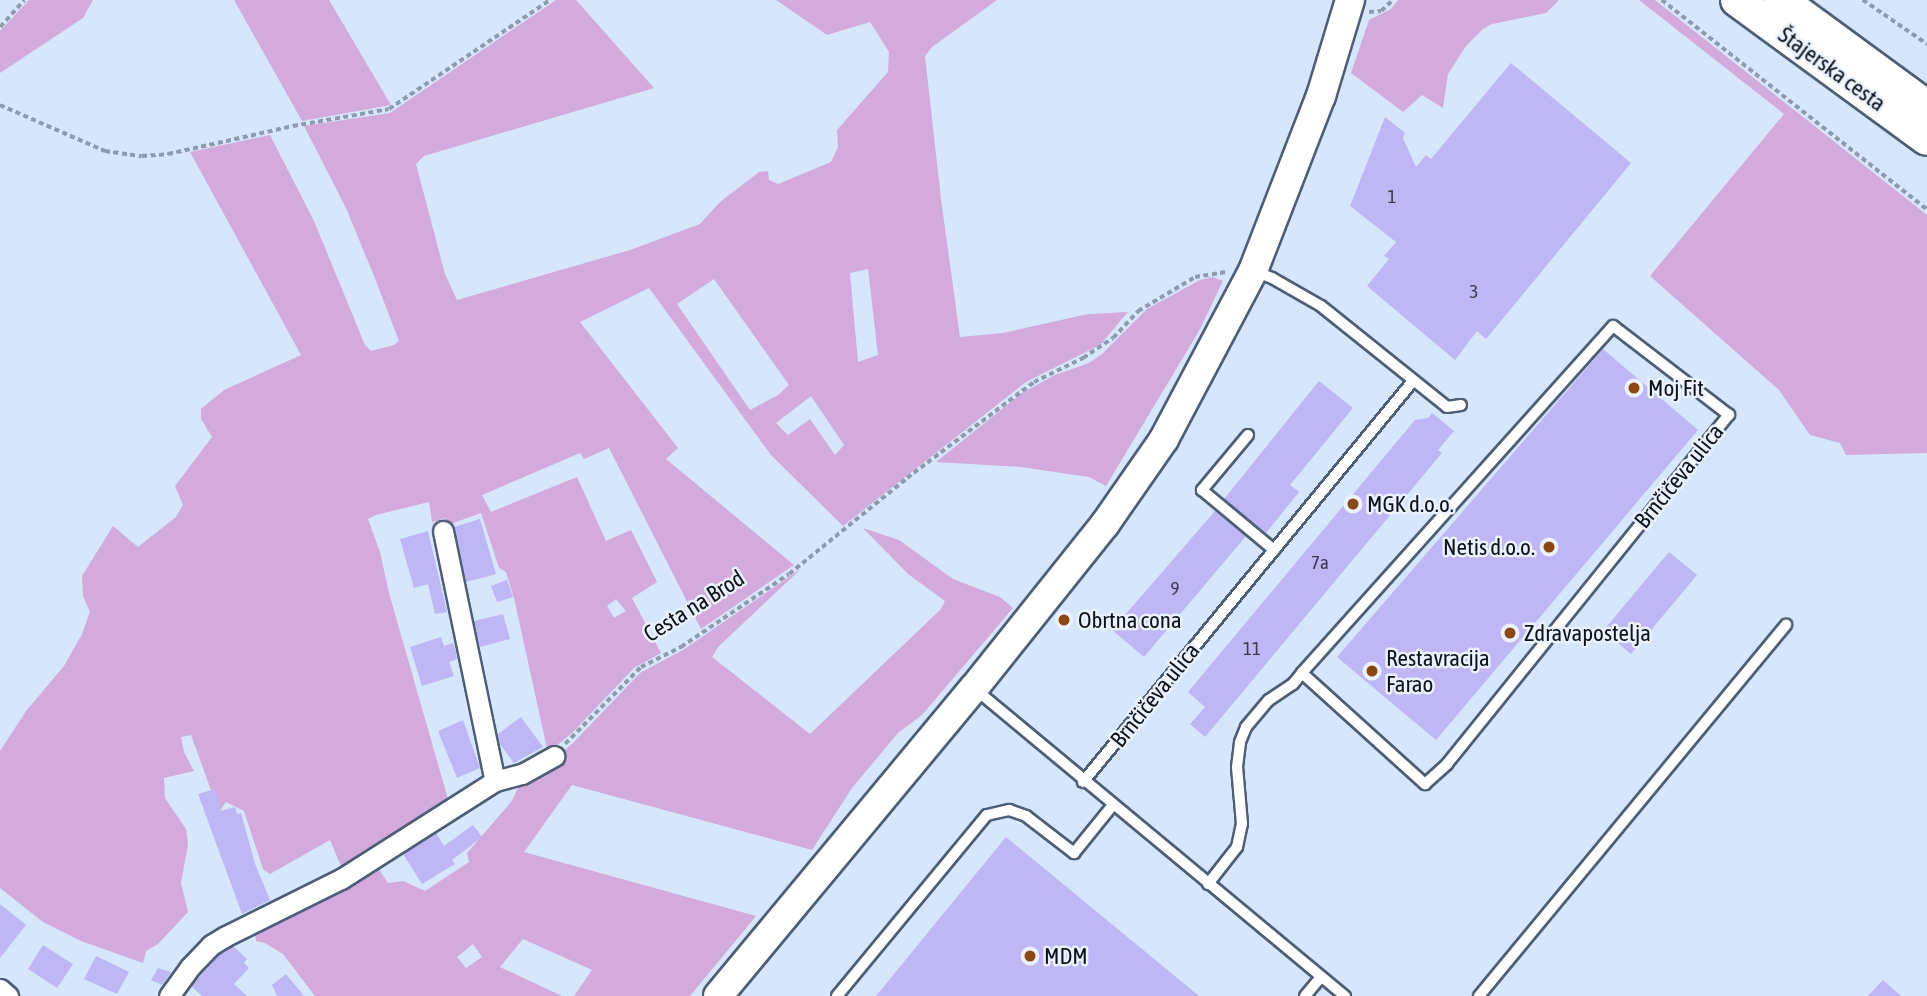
<!DOCTYPE html>
<html>
<head>
<meta charset="utf-8">
<style>
	body { margin:0 }
	#map { position:relative; width:1927px; height:996px; overflow:hidden; background:#d6e6fd; font-family:"Asap Condensed",sans-serif }
	div>[style] { position:absolute }
	.green>* { inset:0; background:#d4aadc }
	.building>* { inset:0; background:#beb6f5 }
	.path>* { height:3.5px; margin-top:-1.75px; transform-origin:0; background:repeating-linear-gradient(90deg,#8e9bae 0 5px,transparent 0 8.5px) }
	.roads { filter:drop-shadow(2px 0 #4d5e76) drop-shadow(-2px 0 #4d5e76) drop-shadow(0 2px #4d5e76) drop-shadow(0 -2px #4d5e76) }
	.lane>* { height:10px; margin:-5px; padding:0 5px; transform-origin:5px; border-radius:5px; background:#fff }
	.street>* { height:19px; margin:-9.5px; padding:0 9.5px; transform-origin:9.5px; border-radius:9.5px; background:#fff }
	.secondary>* { height:28px; margin:-14px; padding:0 14px; transform-origin:14px; border-radius:14px; background:#fff }
	.primary>* { height:32px; margin:-16px; padding:0 16px; transform-origin:16px; border-radius:16px; background:#fff }
	.dots>* { width:19px; height:19px; translate:-50% -50%; box-sizing:border-box; border:4px solid #ebf2fe; border-radius:50% }
	span { translate:-50% -50%; white-space:nowrap; text-align:center; line-height:1.15; -webkit-text-stroke:5px #ebf2fe; paint-order:stroke }
	.number-label { font-size:19px; color:#383c53 }
	.number-label span { -webkit-text-stroke-width:0 }
	.street-label { font-size:23px; color:#0c131d }
	.poi-label { font-size:23px; color:#0c131d }
	.left { translate:0 -50%; text-align:left }
	.right { translate:-100% -50%; text-align:right }
</style>
</head>
<body>
<div id="map">
	<div class="green">
		<i style="clip-path:polygon(29px 0,93px 0,83px 18px,0 73px,0 31px)"></i>
		<i style="clip-path:polygon(234px 0,329px 0,391px 105px,302px 121px)"></i>
		<i style="clip-path:polygon(evenodd,556px 0,576px 0,654px 88px,424px 156px,416px 164px,445px 274px,457px 300px,630px 250px,700px 224px,720px 202px,759px 172px,768px 171px,769px 180px,778px 184px,831px 162px,838px 147px,837px 130px,888px 72px,889px 52px,870px 22px,827px 35px,776px 0,997px 0,932px 47px,925px 56px,941px 199px,960px 337px,1003px 333px,1088px 314px,1128px 312px,1100px 345px,1026px 382px,843px 526px,771px 455px,649px 288px,580px 322px,678px 448px,666px 459px,794px 565px,701px 629px,609px 448px,584px 459px,580px 453px,482px 495px,491px 512px,577px 477px,606px 541px,631px 530px,657px 582px,632px 598px,661px 653px,634px 668px,573px 732px,548px 753px,514px 598px,506px 572px,499px 568px,481px 513px,448px 525px,445px 518px,432px 522px,429px 502px,376px 515px,368px 519px,380px 552px,389px 593px,450px 806px,344px 873px,330px 840px,270px 874px,263px 869px,244px 811px,226px 802px,219px 812px,191px 735px,181px 737px,184px 752px,194px 771px,164px 778px,165px 798px,186px 829px,188px 845px,181px 883px,188px 912px,158px 944px,146px 951px,143px 963px,81px 941px,43px 922px,0 888px,0 751px,26px 711px,64px 666px,82px 634px,90px 612px,83px 596px,82px 576px,113px 526px,138px 547px,176px 517px,183px 505px,175px 486px,212px 437px,201px 419px,201px 409px,224px 390px,301px 355px,190px 152px,270px 135px,314px 221px,365px 345px,371px 351px,394px 345px,399px 341px,374px 276px,346px 208px,304px 126px,390px 113px,556px 0,868px 269px,878px 355px,858px 362px,850px 273px,868px 269px,556px 0,714px 279px,789px 385px,778px 395px,750px 410px,677px 304px,714px 279px,556px 0,811px 396px,844px 445px,835px 455px,810px 419px,788px 435px,776px 423px,811px 396px,556px 0,616px 599px,626px 611px,614px 618px,607px 606px,616px 599px)"></i>
		<i style="clip-path:polygon(1398px 0,1558px 0,1558px 1px,1546px 13px,1492px 24px,1483px 29px,1466px 46px,1448px 74px,1443px 108px,1422px 95px,1403px 112px,1351px 73px,1369px 20px,1391px 9px)"></i>
		<i style="clip-path:polygon(1639px 0,1655px 0,1927px 215px,1927px 453px,1846px 455px,1840px 443px,1810px 435px,1779px 390px,1650px 276px,1784px 114px)"></i>
		<i style="clip-path:polygon(1213px 277px,1223px 281px,1199px 331px,1106px 486px,1089px 477px,1021px 467px,936px 462px,1022px 393px,1055px 375px,1089px 363px,1102px 354px,1147px 309px,1200px 280px)"></i>
		<i style="clip-path:polygon(evenodd,863px 528px,899px 540px,953px 579px,1000px 597px,1013px 608px,922px 715px,898px 733px,852px 788px,812px 850px,572px 785px,524px 852px,756px 916px,690px 996px,574px 996px,592px 970px,523px 939px,500px 967px,562px 996px,315px 996px,283px 954px,265px 943px,256px 941px,254px 928px,376px 865px,388px 883px,403px 881px,425px 891px,469px 862px,467px 853px,511px 802px,523px 779px,552px 761px,573px 743px,640px 673px,683px 650px,802px 568px,718px 647px,712px 657px,810px 734px,940px 610px,945px 601px,908px 574px,863px 528px,473px 944px,482px 957px,466px 968px,457px 957px,473px 944px)"></i>
	</div>
	<div class="building">
		<i style="clip-path:polygon(1511px 63px,1631px 163px,1486px 339px,1477px 331px,1455px 360px,1367px 286px,1389px 259px,1384px 256px,1396px 242px,1350px 206px,1385px 117px,1405px 133px,1403px 138px,1416px 167px,1426px 155px,1431px 159px)"></i>
		<i style="clip-path:polygon(1603px 349px,1698px 430px,1436px 740px,1337px 657px)"></i>
		<i style="clip-path:polygon(1319px 381px,1353px 408px,1290px 485px,1299px 492px,1266px 533px,1224px 499px)"></i>
		<i style="clip-path:polygon(1432px 413px,1454px 431px,1438px 450px,1442px 453px,1205px 737px,1190px 724px,1205px 707px,1188px 692px,1415px 420px,1428px 418px)"></i>
		<i style="clip-path:polygon(1215px 511px,1246px 536px,1144px 657px,1112px 630px)"></i>
		<i style="clip-path:polygon(480px 519px,496px 574px,466px 582px,454px 527px)"></i>
		<i style="clip-path:polygon(428px 531px,447px 612px,435px 614px,428px 584px,414px 588px,400px 539px)"></i>
		<i style="clip-path:polygon(1669px 552px,1697px 575px,1631px 654px,1603px 631px)"></i>
		<i style="clip-path:polygon(507px 580px,513px 597px,497px 602px,491px 586px)"></i>
		<i style="clip-path:polygon(503px 614px,510px 639px,480px 647px,474px 621px)"></i>
		<i style="clip-path:polygon(441px 637px,444px 646px,453px 643px,456px 652px,457px 659px,449px 662px,454px 676px,422px 686px,410px 647px)"></i>
		<i style="clip-path:polygon(521px 717px,543px 747px,514px 763px,500px 744px,498px 734px)"></i>
		<i style="clip-path:polygon(463px 720px,480px 768px,457px 778px,438px 731px)"></i>
		<i style="clip-path:polygon(215px 789px,221px 811px,235px 807px,237px 814px,241px 813px,255px 864px,270px 900px,242px 914px,198px 794px)"></i>
		<i style="clip-path:polygon(473px 825px,482px 837px,452px 860px,455px 864px,422px 884px,403px 854px,436px 833px,444px 846px)"></i>
		<i style="clip-path:polygon(1006px 837px,1199px 996px,876px 996px)"></i>
		<i style="clip-path:polygon(0 904px,26px 925px,0 958px)"></i>
		<i style="clip-path:polygon(43px 945px,73px 964px,57px 988px,28px 969px)"></i>
		<i style="clip-path:polygon(233px 946px,247px 959px,244px 963px,249px 968px,234px 984px,247px 996px,202px 996px,191px 986px,219px 955px)"></i>
		<i style="clip-path:polygon(96px 956px,129px 972px,117px 994px,84px 979px)"></i>
		<i style="clip-path:polygon(158px 968px,171px 972px,162px 985px,151px 980px)"></i>
		<i style="clip-path:polygon(286px 974px,304px 996px,277px 996px,272px 985px)"></i>
		<i style="clip-path:polygon(1883px 980px,1901px 996px,1868px 996px)"></i>
	</div>
	<div class="path">
		<i style="left:1662px;top:0;width:337px;rotate:38.3deg"></i>
		<i style="left:1863px;top:0;width:78px;rotate:34.5deg"></i>
		<i style="left:1369px;top:12px;width:12px;rotate:-5deg"></i>
		<i style="left:1381px;top:11px;width:16px;rotate:-43deg"></i>
		<i style="left:0;top:27px;width:36px;rotate:-48deg"></i>
		<i style="left:0;top:105px;width:115px;rotate:23.7deg"></i>
		<i style="left:105px;top:151px;width:37px;rotate:8deg"></i>
		<i style="left:142px;top:156px;width:26px;rotate:-4deg"></i>
		<i style="left:168px;top:154px;width:128px;rotate:-12.6deg"></i>
		<i style="left:293px;top:126px;width:97px;rotate:-10deg"></i>
		<i style="left:389px;top:109px;width:194px;rotate:-34.1deg"></i>
		<i style="left:565px;top:744px;width:108px;rotate:-45.4deg"></i>
		<i style="left:641px;top:667px;width:45px;rotate:-26.6deg"></i>
		<i style="left:681px;top:647px;width:130px;rotate:-34.1deg"></i>
		<i style="left:789px;top:574px;width:152px;rotate:-39.1deg"></i>
		<i style="left:907px;top:478px;width:159px;rotate:-37.1deg"></i>
		<i style="left:1034px;top:382px;width:55px;rotate:-26.1deg"></i>
		<i style="left:1083px;top:358px;width:36px;rotate:-34deg"></i>
		<i style="left:1113px;top:338px;width:37px;rotate:-47deg"></i>
		<i style="left:1138px;top:311px;width:66px;rotate:-30.8deg"></i>
		<i style="left:1195px;top:277px;width:33px;rotate:-9deg"></i>
	</div>
	<div class="roads">
		<div class="lane">
			<i style="left:1254px;top:271px;width:19px;rotate:21deg"></i>
			<i style="left:1272px;top:278px;width:56px;rotate:29.7deg"></i>
			<i style="left:1321px;top:306px;width:161px;rotate:38.7deg"></i>
			<i style="left:1447px;top:407px;width:14px;rotate:-8deg"></i>
			<i style="left:1248px;top:435px;width:72px;rotate:129.9deg"></i>
			<i style="left:1202px;top:490px;width:94px;rotate:39.8deg"></i>
			<i style="left:975px;top:689px;width:481px;rotate:39.7deg"></i>
			<i style="left:1083px;top:782px;width:519px;rotate:-50.55deg"></i>
			<i style="left:1208px;top:884px;width:47px;rotate:-51.9deg"></i>
			<i style="left:1237px;top:847px;width:24px;rotate:-78deg"></i>
			<i style="left:1242px;top:824px;width:57px;rotate:-95deg"></i>
			<i style="left:1237px;top:767px;width:25px;rotate:-83deg"></i>
			<i style="left:1240px;top:742px;width:16px;rotate:-68deg"></i>
			<i style="left:1246px;top:727px;width:35px;rotate:-50deg"></i>
			<i style="left:1269px;top:700px;width:29px;rotate:-34deg"></i>
			<i style="left:1293px;top:684px;width:14px;rotate:-51deg"></i>
			<i style="left:1302px;top:673px;width:166px;rotate:42.1deg"></i>
			<i style="left:1425px;top:784px;width:30px;rotate:-42deg"></i>
			<i style="left:1447px;top:764px;width:449px;rotate:-51.1deg"></i>
			<i style="left:1729px;top:415px;width:146px;rotate:-142.5deg"></i>
			<i style="left:1613px;top:326px;width:466px;rotate:131.9deg"></i>
			<i style="left:837px;top:996px;width:235px;rotate:-50.4deg"></i>
			<i style="left:987px;top:815px;width:23px;rotate:-13deg"></i>
			<i style="left:1009px;top:810px;width:18px;rotate:19deg"></i>
			<i style="left:1026px;top:816px;width:61px;rotate:37.6deg"></i>
			<i style="left:1074px;top:853px;width:60px;rotate:-51deg"></i>
			<i style="left:1305px;top:996px;width:25px;rotate:-50deg"></i>
			<i style="left:1479px;top:996px;width:482px;rotate:-50.4deg"></i>
		</div>
		<div class="street">
			<i style="left:443px;top:531px;width:255px;rotate:78.3deg"></i>
			<i style="left:0;top:989px;width:11px;rotate:41deg"></i>
			<i style="left:169px;top:996px;width:36px;rotate:-54deg"></i>
			<i style="left:190px;top:967px;width:30px;rotate:-46deg"></i>
			<i style="left:211px;top:945px;width:17px;rotate:-31deg"></i>
			<i style="left:226px;top:936px;width:128px;rotate:-26.4deg"></i>
			<i style="left:341px;top:879px;width:183px;rotate:-32.5deg"></i>
			<i style="left:495px;top:781px;width:28px;rotate:-15deg"></i>
			<i style="left:522px;top:774px;width:37px;rotate:-29deg"></i>
		</div>
		<div class="secondary">
			<i style="left:718px;top:996px;width:400px;rotate:-50.3deg"></i>
			<i style="left:974px;top:688px;width:210px;rotate:-51.4deg"></i>
			<i style="left:1105px;top:524px;width:103px;rotate:-55.2deg"></i>
			<i style="left:1164px;top:439px;width:190px;rotate:-62.1deg"></i>
			<i style="left:1253px;top:271px;width:188px;rotate:-68.8deg"></i>
			<i style="left:1321px;top:96px;width:100px;rotate:-73.2deg"></i>
		</div>
		<div class="primary">
			<i style="left:1737px;top:0;width:235px;rotate:36.2deg"></i>
			<i style="left:1781px;top:0;width:181px;rotate:36.2deg"></i>
		</div>
	</div>
	<div class="dots">
		<i style="left:1634px;top:388px;background:#8a4914"></i>
		<i style="left:1353px;top:504px;background:#8a4914"></i>
		<i style="left:1549px;top:547px;background:#8a4914"></i>
		<i style="left:1064px;top:620px;background:#8a4914"></i>
		<i style="left:1510px;top:633px;background:#8a4914"></i>
		<i style="left:1372px;top:671px;background:#8a4914"></i>
		<i style="left:1030px;top:956px;background:#8a4914"></i>
	</div>
	<div class="number-label">
		<span style="left:1392px;top:197px">1</span>
		<span style="left:1474px;top:292px">3</span>
		<span style="left:1320px;top:563px">7a</span>
		<span style="left:1175px;top:589px">9</span>
		<span style="left:1252px;top:649px">11</span>
	</div>
	<div class="street-label">
		<span style="left:1832px;top:69px;rotate:36deg">Štajerska cesta</span>
		<span style="left:1679px;top:476px;rotate:-51deg">Brnčičeva ulica</span>
		<span style="left:694px;top:606px;rotate:-32deg">Cesta na Brod</span>
		<span style="left:1155px;top:695px;rotate:-51deg">Brnčičeva ulica</span>
	</div>
	<div class="poi-label">
		<span class="left" style="left:1648px;top:388px">Moj Fit</span>
		<span class="left" style="left:1367px;top:504px">MGK d.o.o.</span>
		<span class="right" style="left:1535px;top:547px">Netis d.o.o.</span>
		<span class="left" style="left:1078px;top:620px">Obrtna cona</span>
		<span class="left" style="left:1524px;top:633px">Zdravapostelja</span>
		<span class="left" style="left:1386px;top:671px">Restavracija<br>Farao</span>
		<span class="left" style="left:1044px;top:956px">MDM</span>
	</div>
</div>
</body>
</html>
